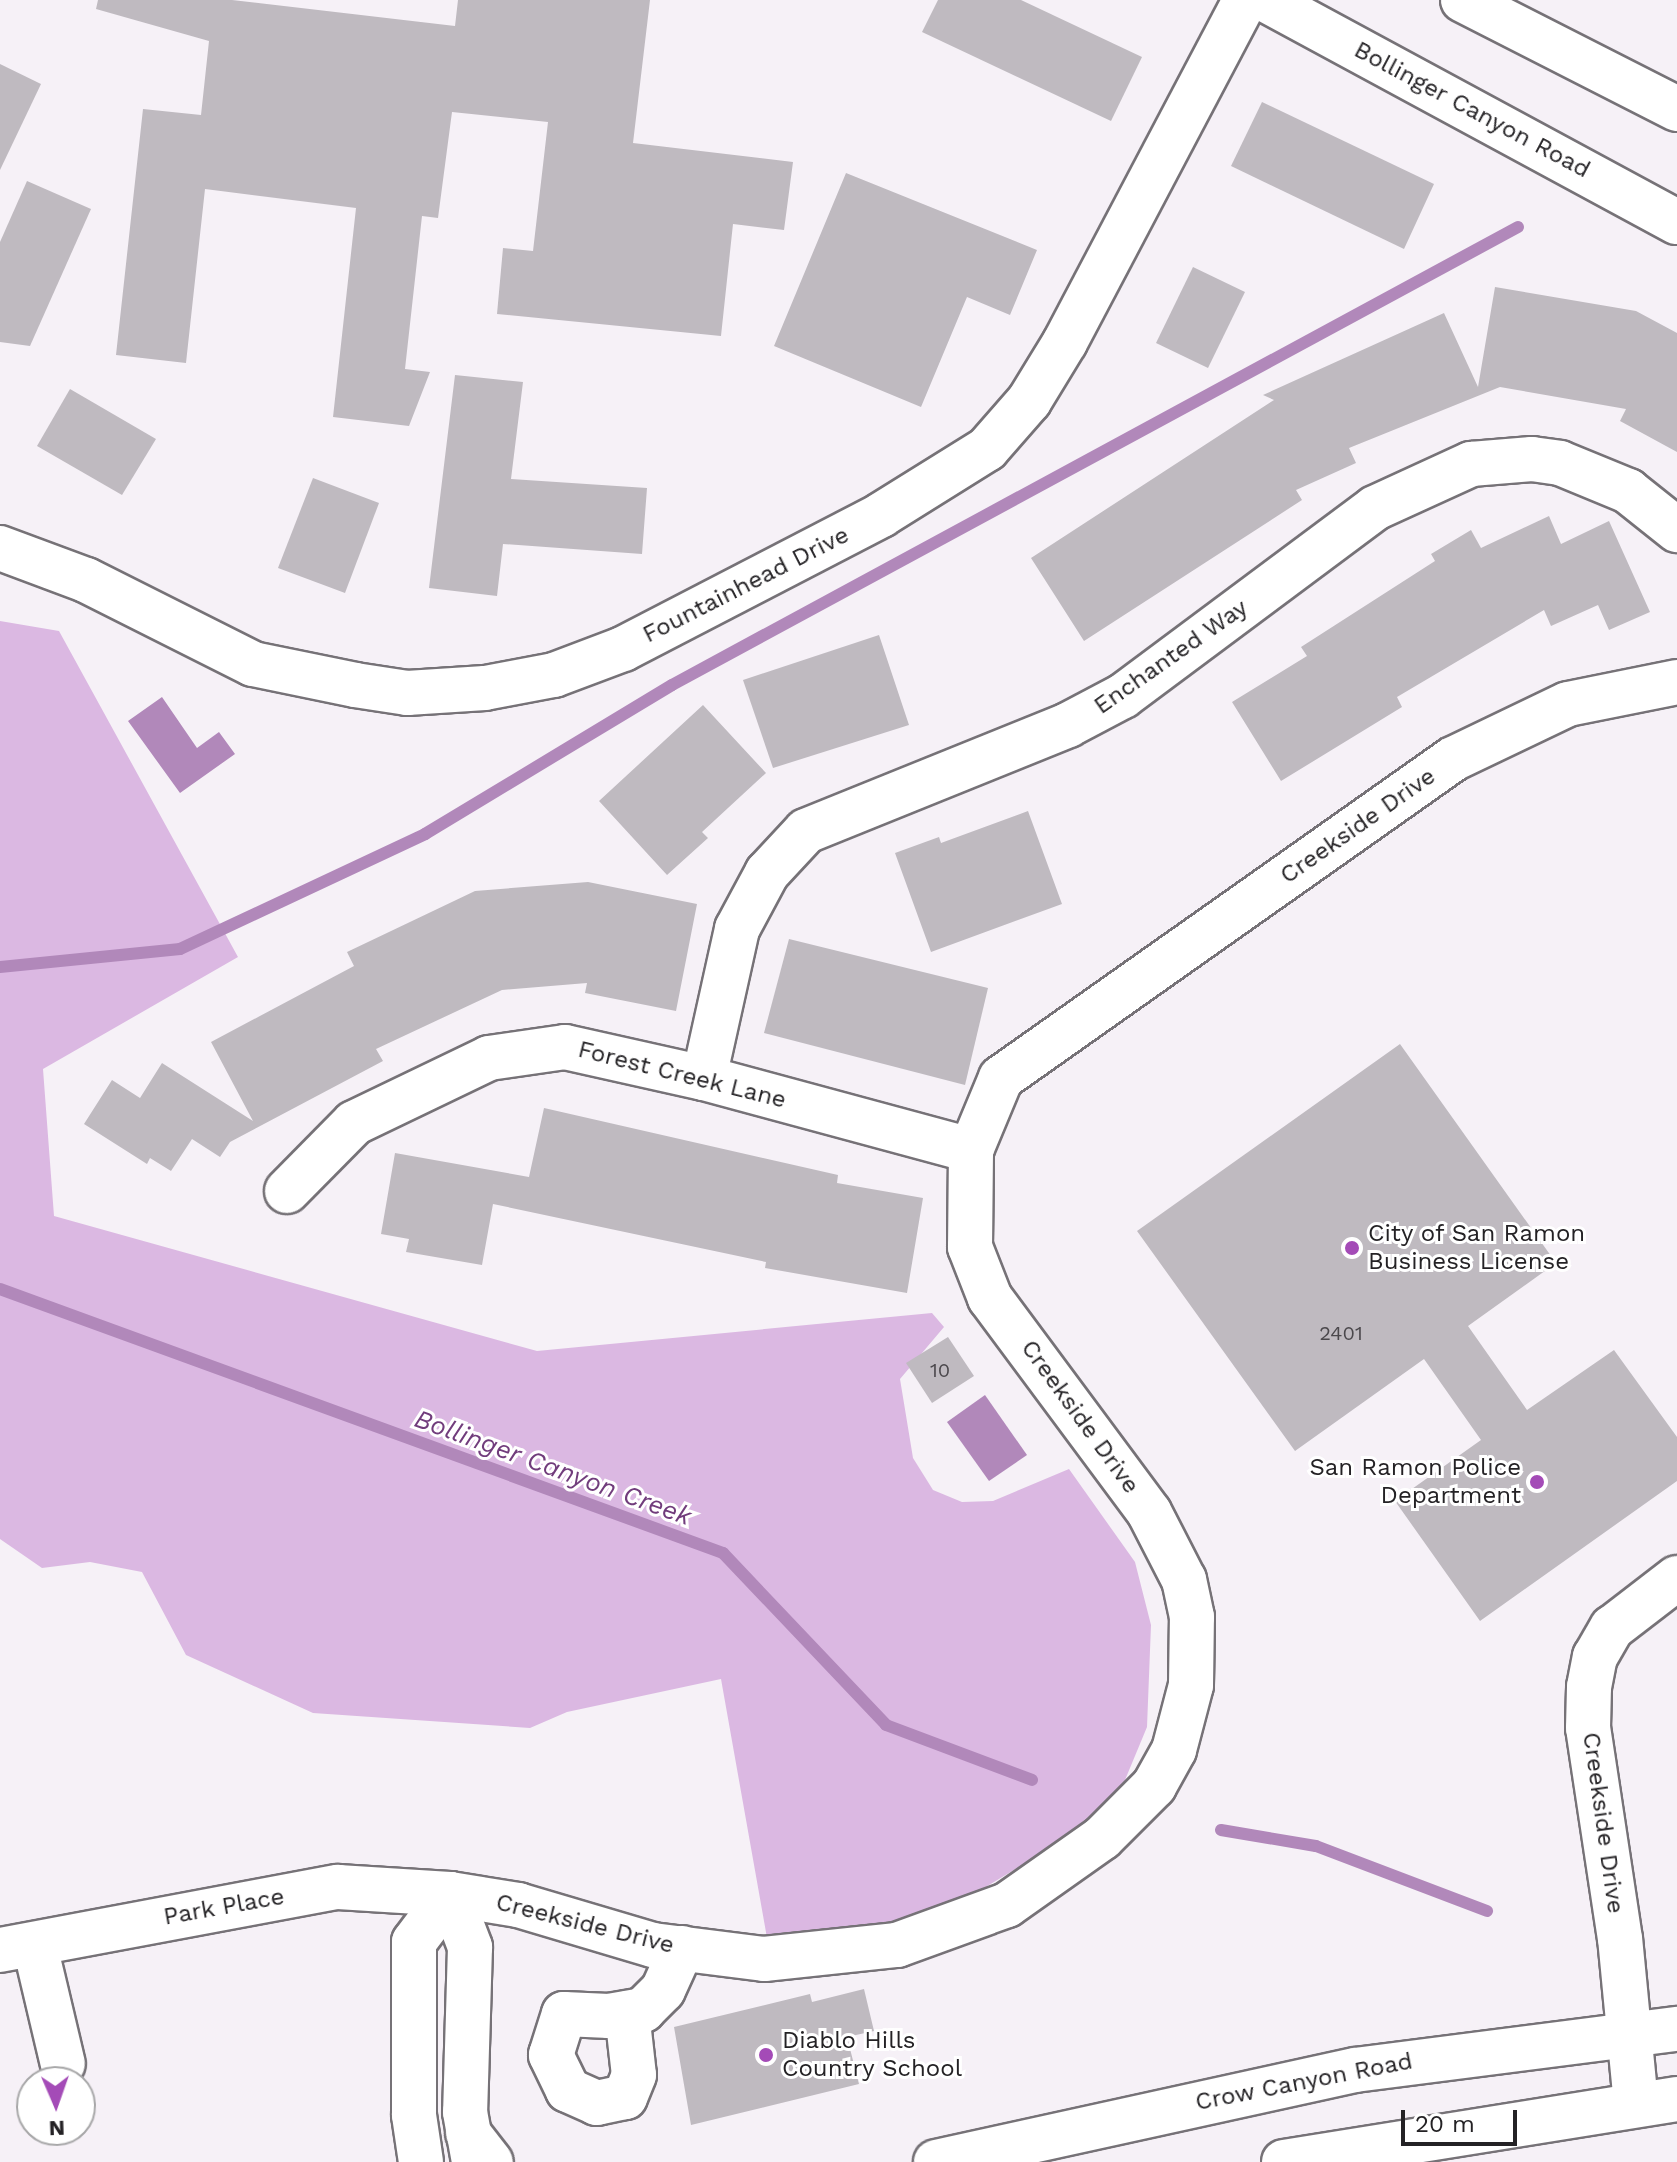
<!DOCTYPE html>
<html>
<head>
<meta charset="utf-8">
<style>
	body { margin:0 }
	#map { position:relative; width:1677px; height:2162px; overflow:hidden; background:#f6f1f7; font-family:"Work Sans",sans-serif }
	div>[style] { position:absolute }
	.green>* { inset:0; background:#dbb8e2 }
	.water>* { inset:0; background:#b188ba }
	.stream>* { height:12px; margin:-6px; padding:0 6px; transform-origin:6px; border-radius:6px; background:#b188ba }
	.building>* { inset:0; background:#bfbac0 }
	.roads { filter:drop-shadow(2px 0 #767277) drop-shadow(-2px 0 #767277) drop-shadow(0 2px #767277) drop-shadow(0 -2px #767277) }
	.minor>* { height:44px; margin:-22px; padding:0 22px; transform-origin:22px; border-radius:22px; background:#fff }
	.major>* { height:44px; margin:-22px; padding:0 22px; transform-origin:22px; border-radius:22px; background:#fff }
	.dots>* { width:22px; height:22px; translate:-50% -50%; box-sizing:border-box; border:4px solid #fff; border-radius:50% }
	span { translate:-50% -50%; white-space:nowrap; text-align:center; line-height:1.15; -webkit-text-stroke:6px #fff; paint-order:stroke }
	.number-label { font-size:20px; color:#4b484c }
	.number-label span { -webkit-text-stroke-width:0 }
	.street-label { font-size:24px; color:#242225 }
	.poi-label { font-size:24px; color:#242225 }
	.left { translate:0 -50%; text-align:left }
	.right { translate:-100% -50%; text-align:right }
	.water-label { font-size:26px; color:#713c7c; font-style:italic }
	.north { position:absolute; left:16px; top:2066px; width:80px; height:80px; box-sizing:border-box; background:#fff; border:2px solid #a7a7a8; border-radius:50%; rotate:178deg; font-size:22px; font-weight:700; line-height:32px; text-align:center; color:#242225 }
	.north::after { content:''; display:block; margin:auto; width:28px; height:36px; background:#a44bb7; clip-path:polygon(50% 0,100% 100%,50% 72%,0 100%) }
	.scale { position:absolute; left:1401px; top:2110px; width:116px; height:36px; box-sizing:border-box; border:4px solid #242225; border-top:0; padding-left:10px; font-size:24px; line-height:28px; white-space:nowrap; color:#242225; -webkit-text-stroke:6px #fff; paint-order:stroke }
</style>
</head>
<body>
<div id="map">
	<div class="green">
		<i style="clip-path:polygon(0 621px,59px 631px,238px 957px,43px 1069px,54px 1216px,537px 1351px,932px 1313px,944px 1327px,900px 1379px,913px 1458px,933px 1490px,962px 1502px,993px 1501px,1069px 1469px,1135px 1562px,1151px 1625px,1147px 1727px,1125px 1780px,1084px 1828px,984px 1888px,906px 1920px,767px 1938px,721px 1679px,567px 1712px,530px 1728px,313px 1713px,186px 1655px,142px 1572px,90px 1562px,42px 1568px,0 1539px)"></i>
	</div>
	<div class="water">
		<i style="clip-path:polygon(162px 697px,197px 748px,219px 732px,235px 754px,180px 793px,128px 721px)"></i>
		<i style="clip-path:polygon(985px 1395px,1027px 1455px,989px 1481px,947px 1422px)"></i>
	</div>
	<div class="stream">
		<i style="left:0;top:967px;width:181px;rotate:-5.7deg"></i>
		<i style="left:180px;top:949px;width:271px;rotate:-25.1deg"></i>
		<i style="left:425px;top:834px;width:288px;rotate:-31.1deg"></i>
		<i style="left:672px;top:685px;width:962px;rotate:-28.43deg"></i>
		<i style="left:0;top:1289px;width:770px;rotate:20.06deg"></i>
		<i style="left:723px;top:1553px;width:237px;rotate:46.5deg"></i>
		<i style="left:886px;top:1725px;width:156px;rotate:20.6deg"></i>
		<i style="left:1221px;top:1830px;width:96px;rotate:9.6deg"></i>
		<i style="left:1316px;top:1846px;width:183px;rotate:20.8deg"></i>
	</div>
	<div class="building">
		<i style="clip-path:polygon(98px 0,232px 0,455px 26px,458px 0,650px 0,633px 143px,793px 162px,784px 230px,733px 224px,721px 336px,497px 314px,503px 248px,533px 251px,548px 122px,452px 112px,438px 218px,422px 216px,405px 369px,430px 372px,409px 426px,333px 417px,356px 208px,205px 189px,186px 363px,116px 355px,143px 109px,201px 115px,209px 41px,96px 9px)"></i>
		<i style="clip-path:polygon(938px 0,1021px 0,1142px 57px,1111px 121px,922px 32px)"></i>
		<i style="clip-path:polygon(0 64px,41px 84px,0 170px)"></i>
		<i style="clip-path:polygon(1262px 102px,1434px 184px,1404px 249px,1231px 166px)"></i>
		<i style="clip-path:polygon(846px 173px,1037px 250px,1010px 315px,967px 297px,921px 407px,774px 346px)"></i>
		<i style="clip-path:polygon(27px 181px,91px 209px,30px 346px,0 342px,0 242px)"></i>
		<i style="clip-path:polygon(1193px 267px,1245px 292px,1208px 368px,1156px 343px)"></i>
		<i style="clip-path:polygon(1495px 287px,1636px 311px,1677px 333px,1677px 452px,1620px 421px,1626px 409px,1500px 387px,1349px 448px,1356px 463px,1296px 490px,1302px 500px,1084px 641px,1031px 558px,1274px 400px,1263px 395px,1444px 313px,1478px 387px)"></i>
		<i style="clip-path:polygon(455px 375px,523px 382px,511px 479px,647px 488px,642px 554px,503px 544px,497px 596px,429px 588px)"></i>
		<i style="clip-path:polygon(70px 389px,156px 439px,122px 495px,37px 446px)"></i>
		<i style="clip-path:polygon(313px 478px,379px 503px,345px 593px,278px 568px)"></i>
		<i style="clip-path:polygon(1549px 516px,1561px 544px,1609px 521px,1650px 612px,1609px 630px,1598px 605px,1551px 626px,1544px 610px,1397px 697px,1402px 707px,1281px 781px,1232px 702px,1307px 656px,1301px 647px,1435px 561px,1431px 554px,1471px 530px,1481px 548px)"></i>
		<i style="clip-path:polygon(879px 635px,909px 725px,773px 768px,743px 680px)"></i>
		<i style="clip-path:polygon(703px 705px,766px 773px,702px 832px,708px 838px,667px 875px,599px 801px)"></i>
		<i style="clip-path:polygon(1028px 811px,1062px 904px,931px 952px,895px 853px,939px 837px,941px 843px)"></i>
		<i style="clip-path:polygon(588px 882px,697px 904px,676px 1011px,585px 993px,587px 983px,502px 990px,376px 1049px,383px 1061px,230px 1142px,220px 1157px,192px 1139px,171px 1171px,150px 1158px,147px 1164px,84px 1124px,112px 1080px,140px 1098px,162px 1063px,253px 1121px,211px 1042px,354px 966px,347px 952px,475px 891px)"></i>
		<i style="clip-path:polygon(789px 939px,988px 988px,965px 1085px,764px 1033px)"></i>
		<i style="clip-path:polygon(1400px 1044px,1556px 1263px,1468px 1326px,1527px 1410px,1614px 1350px,1677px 1437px,1677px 1481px,1480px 1621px,1395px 1501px,1481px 1440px,1424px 1359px,1295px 1451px,1137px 1231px)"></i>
		<i style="clip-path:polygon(544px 1108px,838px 1175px,837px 1183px,923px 1198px,907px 1293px,765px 1268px,766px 1262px,493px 1204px,482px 1265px,406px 1252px,409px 1239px,381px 1234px,395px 1153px,529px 1177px)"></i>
		<i style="clip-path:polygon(948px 1337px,974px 1376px,932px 1403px,906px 1363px)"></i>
		<i style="clip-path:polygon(864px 1989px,874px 2031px,847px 2037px,859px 2084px,691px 2125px,674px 2027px,810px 1994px,812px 2002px)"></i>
	</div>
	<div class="roads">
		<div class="minor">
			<i style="left:0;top:548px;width:92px;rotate:20.4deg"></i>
			<i style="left:86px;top:580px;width:187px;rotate:26.7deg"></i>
			<i style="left:253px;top:664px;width:104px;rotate:11.6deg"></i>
			<i style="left:355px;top:685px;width:53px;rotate:8.7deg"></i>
			<i style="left:407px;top:693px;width:78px;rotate:-3.7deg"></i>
			<i style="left:485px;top:688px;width:70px;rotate:-10.7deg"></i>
			<i style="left:554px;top:675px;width:74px;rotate:-20.6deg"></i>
			<i style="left:623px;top:649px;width:291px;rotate:-27.4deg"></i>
			<i style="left:881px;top:515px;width:125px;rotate:-31.9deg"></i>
			<i style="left:987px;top:449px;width:64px;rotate:-48.8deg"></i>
			<i style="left:1029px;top:401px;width:69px;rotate:-58.6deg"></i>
			<i style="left:1065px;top:342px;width:386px;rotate:-62.2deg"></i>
			<i style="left:704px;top:1078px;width:153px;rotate:-77.5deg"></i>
			<i style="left:737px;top:929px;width:64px;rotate:-61.8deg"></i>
			<i style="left:767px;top:873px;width:57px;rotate:-47.1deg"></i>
			<i style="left:806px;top:831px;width:283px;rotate:-22deg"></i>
			<i style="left:1068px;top:725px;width:62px;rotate:-27.8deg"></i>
			<i style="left:1123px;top:696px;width:314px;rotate:-36.7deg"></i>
			<i style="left:1375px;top:508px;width:106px;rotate:-24.6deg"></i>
			<i style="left:1471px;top:464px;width:61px;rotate:-4.7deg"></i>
			<i style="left:1532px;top:459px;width:28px;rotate:8deg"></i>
			<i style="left:1560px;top:463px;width:74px;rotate:22.4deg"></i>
			<i style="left:1628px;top:491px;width:63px;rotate:38.5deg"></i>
			<i style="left:287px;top:1191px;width:95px;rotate:-45.4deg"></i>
			<i style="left:354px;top:1123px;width:150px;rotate:-25.7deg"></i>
			<i style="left:489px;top:1058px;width:77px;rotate:-8.2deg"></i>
			<i style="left:565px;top:1047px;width:142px;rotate:12.6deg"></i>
			<i style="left:704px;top:1078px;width:277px;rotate:15.1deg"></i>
			<i style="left:450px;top:1894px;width:57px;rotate:69.3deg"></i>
			<i style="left:470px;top:1947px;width:165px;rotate:91.7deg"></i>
			<i style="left:465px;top:2112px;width:51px;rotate:79.8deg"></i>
			<i style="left:35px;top:1946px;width:121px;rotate:76.7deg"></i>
			<i style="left:0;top:1950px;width:344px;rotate:-10.6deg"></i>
			<i style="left:338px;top:1887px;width:112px;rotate:3.6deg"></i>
			<i style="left:450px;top:1894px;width:69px;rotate:9.2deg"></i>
			<i style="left:518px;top:1905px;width:141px;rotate:16.5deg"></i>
			<i style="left:653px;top:1945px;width:112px;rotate:7.2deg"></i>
			<i style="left:764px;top:1959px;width:134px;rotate:-6deg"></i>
			<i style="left:897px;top:1945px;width:117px;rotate:-20deg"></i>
			<i style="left:1007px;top:1905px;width:116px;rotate:-35.2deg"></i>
			<i style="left:1102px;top:1838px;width:74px;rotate:-45deg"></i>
			<i style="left:1154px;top:1786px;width:41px;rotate:-60.9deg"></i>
			<i style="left:1174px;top:1750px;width:67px;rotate:-75.3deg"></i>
			<i style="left:1191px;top:1685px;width:68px;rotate:-89.2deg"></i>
			<i style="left:1192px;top:1617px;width:38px;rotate:-102deg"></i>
			<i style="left:1184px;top:1580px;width:76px;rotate:-117.2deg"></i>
			<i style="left:1149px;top:1512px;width:267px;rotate:-126.6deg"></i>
			<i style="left:990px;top:1298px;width:55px;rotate:-111.4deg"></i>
			<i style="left:970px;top:1247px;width:97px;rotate:-89.4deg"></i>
			<i style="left:971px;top:1150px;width:78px;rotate:-67.4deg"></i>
			<i style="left:1001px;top:1078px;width:553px;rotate:-35.21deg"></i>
			<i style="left:1453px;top:759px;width:127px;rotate:-25.6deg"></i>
			<i style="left:1568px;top:704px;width:111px;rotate:-11.4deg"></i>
			<i style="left:627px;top:2013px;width:62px;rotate:83.6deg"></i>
			<i style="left:634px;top:2075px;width:24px;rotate:112deg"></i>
			<i style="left:625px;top:2097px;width:29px;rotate:168deg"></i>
			<i style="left:597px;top:2103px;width:32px;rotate:-156deg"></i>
			<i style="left:568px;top:2090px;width:39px;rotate:-116deg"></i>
			<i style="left:551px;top:2055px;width:43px;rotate:-72.4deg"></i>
			<i style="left:564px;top:2014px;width:45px;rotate:2.5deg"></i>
			<i style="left:609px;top:2016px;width:35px;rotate:-10deg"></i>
			<i style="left:643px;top:2010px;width:28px;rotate:-45deg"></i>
			<i style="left:663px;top:1990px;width:46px;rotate:-65.7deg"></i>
			<i style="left:1636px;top:2104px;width:166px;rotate:-95.5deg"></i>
			<i style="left:1620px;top:1939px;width:213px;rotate:-98.6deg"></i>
			<i style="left:1588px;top:1728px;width:41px;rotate:-88.6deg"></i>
			<i style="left:1589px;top:1687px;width:31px;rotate:-79deg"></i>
			<i style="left:1595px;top:1657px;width:34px;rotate:-60deg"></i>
			<i style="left:1612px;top:1628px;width:82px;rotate:-37.6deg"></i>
			<i style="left:421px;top:2162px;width:48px;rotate:-98.5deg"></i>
			<i style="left:414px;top:2115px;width:173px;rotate:-90deg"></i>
			<i style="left:414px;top:1942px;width:60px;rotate:-53.1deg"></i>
		</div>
		<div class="major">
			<i style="left:1266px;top:0;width:467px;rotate:28.4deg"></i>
			<i style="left:1463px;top:0;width:240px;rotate:27deg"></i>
			<i style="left:468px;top:2133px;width:37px;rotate:52deg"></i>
			<i style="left:936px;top:2162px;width:429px;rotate:-12.4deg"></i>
			<i style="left:1355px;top:2070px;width:325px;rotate:-7.3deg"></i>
			<i style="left:1284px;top:2162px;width:398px;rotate:-9.1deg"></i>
		</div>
	</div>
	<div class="dots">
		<i style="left:1352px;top:1248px;background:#a44bb7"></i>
		<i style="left:1537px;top:1482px;background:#a44bb7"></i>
		<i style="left:766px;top:2055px;background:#a44bb7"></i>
	</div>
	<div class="number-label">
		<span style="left:1341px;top:1333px">2401</span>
		<span style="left:940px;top:1370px">10</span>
	</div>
	<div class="street-label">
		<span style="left:1472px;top:110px;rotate:28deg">Bollinger Canyon Road</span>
		<span style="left:746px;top:585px;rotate:-27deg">Fountainhead Drive</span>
		<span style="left:1171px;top:657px;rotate:-35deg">Enchanted Way</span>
		<span style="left:1358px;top:826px;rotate:-35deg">Creekside Drive</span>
		<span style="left:682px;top:1075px;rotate:14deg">Forest Creek Lane</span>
		<span style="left:1080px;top:1417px;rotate:54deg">Creekside Drive</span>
		<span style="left:1603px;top:1823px;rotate:82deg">Creekside Drive</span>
		<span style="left:224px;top:1907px;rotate:-10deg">Park Place</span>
		<span style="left:585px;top:1924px;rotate:14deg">Creekside Drive</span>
		<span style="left:1304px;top:2082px;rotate:-11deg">Crow Canyon Road</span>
	</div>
	<div class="poi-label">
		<span class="left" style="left:1368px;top:1248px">City of San Ramon<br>Business License</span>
		<span class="right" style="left:1521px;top:1482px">San Ramon Police<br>Department</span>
		<span class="left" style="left:782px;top:2055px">Diablo Hills<br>Country School</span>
	</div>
	<div class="water-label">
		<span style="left:553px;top:1468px;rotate:20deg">Bollinger Canyon Creek</span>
	</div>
	<div class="north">N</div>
	<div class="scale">20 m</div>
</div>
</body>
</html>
